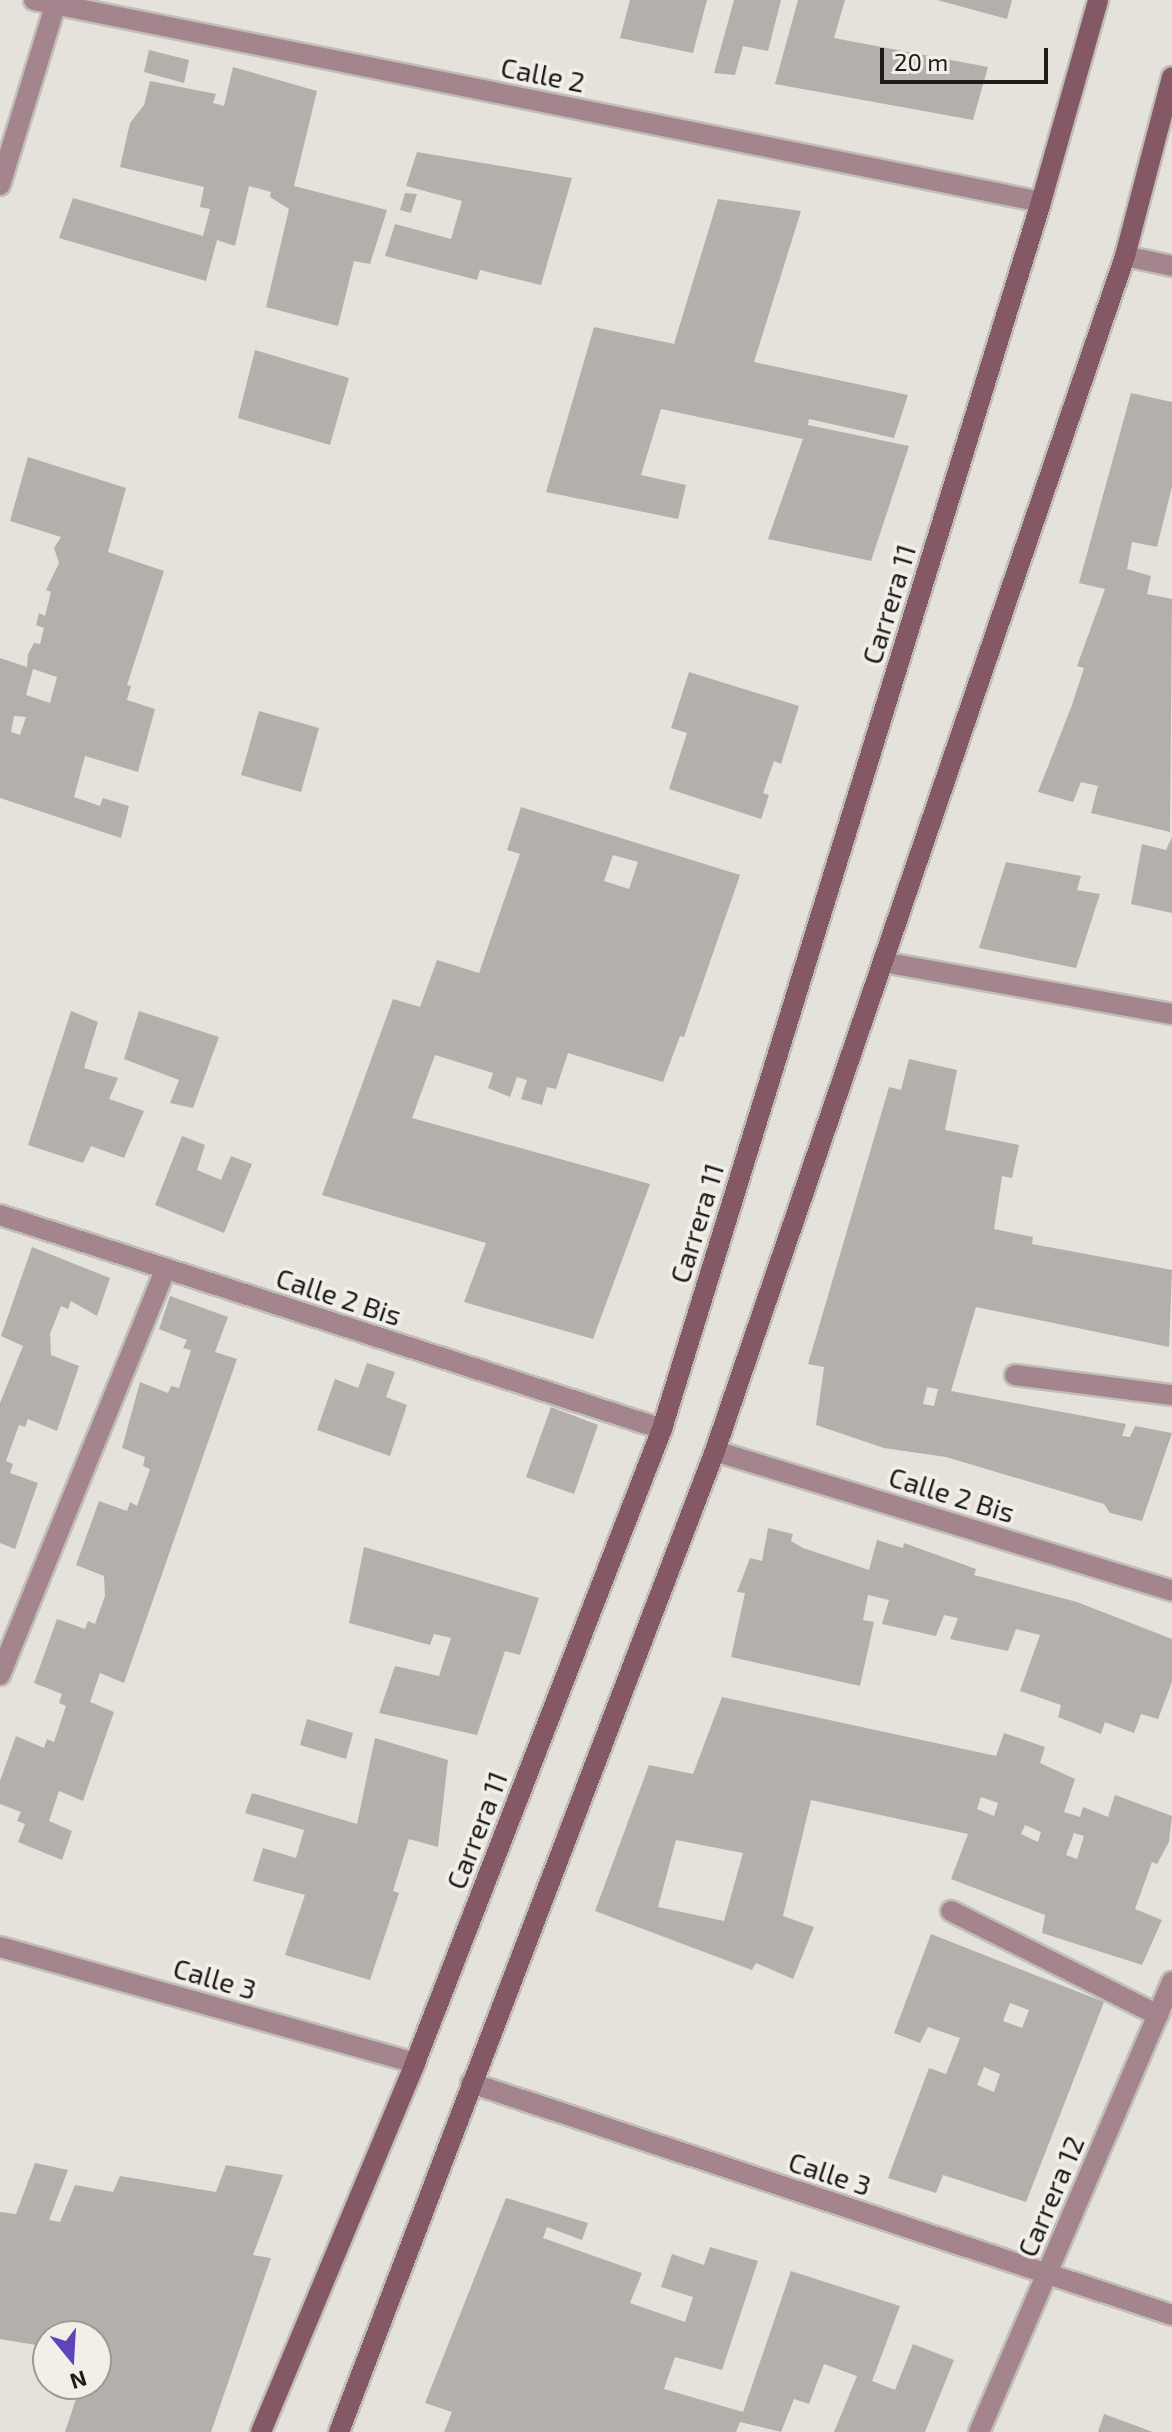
<!DOCTYPE html>
<html>
<head>
<meta charset="utf-8">
<style>
	body { margin:0 }
	#map { position:relative; width:1172px; height:2432px; overflow:hidden; background:#e5e2db; font-family:"Exo 2",sans-serif }
	div>[style] { position:absolute }
	.building>* { inset:0; background:#b4afaa }
	.roads { filter:drop-shadow(2px 0 #c1beb8) drop-shadow(-2px 0 #c1beb8) drop-shadow(0 2px #c1beb8) drop-shadow(0 -2px #c1beb8) }
	.minor>* { height:20px; margin:-10px; padding:0 10px; transform-origin:10px; border-radius:10px; background:#a4858d }
	.secondary>* { height:20px; margin:-10px; padding:0 10px; transform-origin:10px; border-radius:10px; background:#855865 }
	span { translate:-50% -50%; white-space:nowrap; text-align:center; line-height:1.15; -webkit-text-stroke:7px #f2efe9; paint-order:stroke }
	.street-label { font-size:28px; color:#1d1c19 }
	.north { position:absolute; left:32px; top:2320px; width:80px; height:80px; box-sizing:border-box; background:#f2efe9; border:2px solid #9d9b96; border-radius:50%; rotate:162deg; font-size:22px; font-weight:700; line-height:32px; text-align:center; color:#1d1c19 }
	.north::after { content:''; display:block; margin:auto; width:28px; height:36px; background:#6042bb; clip-path:polygon(50% 0,100% 100%,50% 72%,0 100%) }
	.scale { position:absolute; left:880px; top:48px; width:168px; height:36px; box-sizing:border-box; border:4px solid #1d1c19; border-top:0; padding-left:10px; font-size:24px; line-height:28px; white-space:nowrap; color:#1d1c19; -webkit-text-stroke:6px #f2efe9; paint-order:stroke }
</style>
</head>
<body>
<div id="map">
	<div class="building">
		<i style="clip-path:polygon(630px 0,707px 0,693px 53px,620px 38px)"></i>
		<i style="clip-path:polygon(734px 0,781px 0,768px 51px,743px 46px,735px 75px,714px 73px)"></i>
		<i style="clip-path:polygon(798px 0,845px 0,834px 38px,988px 67px,973px 120px,775px 84px)"></i>
		<i style="clip-path:polygon(937px 0,1012px 0,1007px 19px)"></i>
		<i style="clip-path:polygon(149px 50px,189px 60px,184px 83px,144px 72px)"></i>
		<i style="clip-path:polygon(233px 67px,317px 91px,294px 186px,387px 210px,370px 264px,354px 261px,338px 326px,266px 307px,289px 209px,270px 197px,271px 192px,249px 186px,235px 246px,217px 240px,206px 281px,59px 238px,73px 198px,203px 236px,210px 209px,200px 207px,204px 187px,120px 167px,130px 123px,144px 105px,150px 81px,216px 94px,213px 103px,224px 106px)"></i>
		<i style="clip-path:polygon(417px 152px,572px 178px,541px 285px,480px 270px,477px 280px,385px 256px,395px 224px,451px 239px,462px 201px,406px 186px)"></i>
		<i style="clip-path:polygon(405px 193px,417px 194px,411px 213px,400px 210px)"></i>
		<i style="clip-path:polygon(718px 199px,801px 211px,754px 362px,908px 395px,894px 438px,809px 419px,808px 425px,909px 446px,871px 561px,768px 539px,803px 439px,661px 409px,641px 475px,686px 485px,678px 519px,546px 492px,594px 327px,674px 344px)"></i>
		<i style="clip-path:polygon(255px 350px,349px 378px,330px 445px,238px 418px)"></i>
		<i style="clip-path:polygon(1131px 393px,1172px 402px,1172px 487px,1157px 547px,1132px 542px,1127px 569px,1151px 576px,1147px 594px,1172px 599px,1170px 832px,1091px 813px,1098px 786px,1081px 782px,1073px 802px,1038px 792px,1072px 705px,1084px 668px,1077px 666px,1105px 589px,1079px 583px)"></i>
		<i style="clip-path:polygon(evenodd,28px 457px,126px 488px,108px 552px,164px 571px,127px 685px,131px 686px,127px 700px,155px 709px,138px 772px,85px 756px,74px 797px,100px 806px,103px 798px,129px 806px,121px 838px,0 798px,0 658px,27px 667px,28px 654px,34px 643px,40px 644px,44px 628px,36px 625px,39px 613px,45px 616px,51px 592px,46px 590px,59px 563px,54px 548px,61px 537px,10px 521px,28px 457px,33px 669px,57px 677px,50px 703px,26px 695px,33px 669px,28px 457px,14px 716px,26px 717px,20px 735px,11px 732px,14px 716px)"></i>
		<i style="clip-path:polygon(689px 672px,799px 706px,781px 764px,774px 761px,763px 793px,769px 795px,761px 819px,669px 789px,687px 733px,671px 728px)"></i>
		<i style="clip-path:polygon(259px 711px,319px 728px,301px 792px,241px 775px)"></i>
		<i style="clip-path:polygon(evenodd,521px 807px,740px 875px,684px 1037px,680px 1036px,663px 1082px,568px 1053px,556px 1089px,547px 1087px,542px 1105px,521px 1099px,527px 1080px,517px 1077px,510px 1097px,488px 1088px,493px 1073px,435px 1055px,412px 1118px,650px 1184px,593px 1339px,464px 1302px,486px 1243px,322px 1195px,393px 999px,420px 1007px,437px 960px,479px 973px,520px 854px,507px 850px,521px 807px,613px 855px,638px 862px,629px 889px,604px 881px,613px 855px)"></i>
		<i style="clip-path:polygon(1172px 837px,1172px 913px,1131px 904px,1142px 844px,1166px 850px)"></i>
		<i style="clip-path:polygon(1006px 862px,1081px 876px,1077px 890px,1100px 894px,1076px 968px,979px 948px)"></i>
		<i style="clip-path:polygon(71px 1011px,98px 1022px,84px 1068px,118px 1078px,109px 1099px,144px 1111px,124px 1158px,91px 1146px,83px 1163px,28px 1145px)"></i>
		<i style="clip-path:polygon(139px 1011px,219px 1037px,193px 1108px,170px 1103px,179px 1080px,124px 1059px)"></i>
		<i style="clip-path:polygon(evenodd,909px 1059px,957px 1070px,945px 1130px,1019px 1145px,1012px 1178px,1002px 1176px,994px 1229px,1033px 1237px,1032px 1244px,1172px 1270px,1169px 1347px,976px 1307px,951px 1391px,1126px 1424px,1122px 1436px,1130px 1437px,1135px 1426px,1172px 1433px,1142px 1521px,1110px 1513px,1104px 1504px,946px 1457px,884px 1448px,816px 1425px,824px 1367px,808px 1364px,889px 1087px,901px 1090px,909px 1059px,927px 1387px,938px 1389px,934px 1406px,923px 1404px,927px 1387px)"></i>
		<i style="clip-path:polygon(182px 1136px,205px 1145px,197px 1170px,221px 1180px,231px 1156px,252px 1164px,224px 1233px,155px 1205px)"></i>
		<i style="clip-path:polygon(32px 1247px,110px 1278px,97px 1316px,71px 1301px,68px 1309px,61px 1306px,50px 1334px,51px 1355px,79px 1366px,57px 1431px,28px 1419px,25px 1427px,19px 1425px,6px 1461px,13px 1464px,10px 1473px,38px 1483px,15px 1549px,0 1543px,0 1403px,23px 1346px,1px 1336px)"></i>
		<i style="clip-path:polygon(170px 1296px,228px 1317px,215px 1352px,237px 1359px,124px 1683px,100px 1673px,90px 1702px,114px 1712px,83px 1801px,59px 1791px,49px 1821px,72px 1831px,62px 1860px,18px 1842px,25px 1824px,17px 1821px,21px 1812px,0 1804px,0 1781px,16px 1736px,44px 1748px,47px 1739px,54px 1742px,66px 1706px,59px 1703px,62px 1694px,34px 1683px,57px 1619px,85px 1629px,88px 1621px,95px 1624px,105px 1596px,104px 1576px,76px 1565px,99px 1501px,127px 1511px,130px 1502px,137px 1506px,150px 1469px,143px 1466px,145px 1457px,122px 1448px,140px 1382px,168px 1393px,171px 1386px,179px 1388px,191px 1350px,183px 1348px,187px 1340px,159px 1329px)"></i>
		<i style="clip-path:polygon(367px 1363px,395px 1372px,386px 1397px,407px 1405px,390px 1456px,317px 1430px,335px 1379px,358px 1388px)"></i>
		<i style="clip-path:polygon(551px 1407px,598px 1425px,574px 1494px,526px 1477px)"></i>
		<i style="clip-path:polygon(768px 1528px,793px 1534px,791px 1541px,803px 1548px,869px 1570px,877px 1540px,903px 1548px,904px 1543px,976px 1569px,974px 1575px,1077px 1602px,1172px 1639px,1172px 1682px,1158px 1719px,1141px 1714px,1134px 1733px,1105px 1722px,1101px 1734px,1058px 1717px,1061px 1705px,1020px 1691px,1040px 1635px,1016px 1629px,1008px 1651px,950px 1639px,958px 1618px,944px 1615px,936px 1636px,882px 1624px,889px 1600px,868px 1595px,863px 1620px,874px 1622px,860px 1686px,731px 1657px,745px 1593px,737px 1592px,750px 1558px,762px 1561px)"></i>
		<i style="clip-path:polygon(364px 1547px,539px 1598px,520px 1655px,505px 1651px,477px 1735px,379px 1713px,395px 1666px,439px 1676px,451px 1638px,434px 1634px,430px 1645px,349px 1623px)"></i>
		<i style="clip-path:polygon(evenodd,722px 1697px,996px 1756px,1004px 1733px,1045px 1747px,1040px 1763px,1075px 1779px,1064px 1812px,1080px 1817px,1083px 1807px,1108px 1817px,1115px 1795px,1172px 1816px,1169px 1842px,1157px 1864px,1152px 1862px,1135px 1909px,1162px 1920px,1142px 1965px,1042px 1933px,1045px 1915px,951px 1879px,968px 1834px,811px 1800px,783px 1916px,814px 1927px,793px 1979px,756px 1963px,752px 1970px,595px 1911px,649px 1765px,693px 1774px,722px 1697px,981px 1797px,998px 1803px,994px 1816px,977px 1809px,981px 1797px,722px 1697px,1025px 1825px,1041px 1832px,1038px 1842px,1021px 1834px,1025px 1825px,722px 1697px,1074px 1833px,1084px 1836px,1077px 1859px,1066px 1855px,1074px 1833px,722px 1697px,676px 1840px,743px 1853px,724px 1921px,658px 1907px,676px 1840px)"></i>
		<i style="clip-path:polygon(307px 1719px,353px 1733px,346px 1759px,300px 1745px)"></i>
		<i style="clip-path:polygon(375px 1738px,448px 1760px,438px 1847px,409px 1839px,393px 1891px,399px 1893px,370px 1980px,285px 1955px,305px 1895px,253px 1881px,263px 1848px,296px 1858px,304px 1830px,245px 1813px,252px 1793px,357px 1824px)"></i>
		<i style="clip-path:polygon(evenodd,931px 1934px,1104px 2002px,1026px 2202px,943px 2175px,936px 2193px,888px 2178px,929px 2068px,946px 2074px,960px 2038px,928px 2027px,920px 2043px,894px 2033px,931px 1934px,1010px 2003px,1029px 2010px,1022px 2028px,1003px 2021px,1010px 2003px,931px 1934px,984px 2067px,1000px 2074px,994px 2092px,977px 2085px,984px 2067px)"></i>
		<i style="clip-path:polygon(35px 2163px,68px 2170px,49px 2220px,60px 2222px,75px 2185px,113px 2192px,120px 2176px,216px 2192px,226px 2165px,283px 2175px,253px 2255px,271px 2258px,211px 2432px,65px 2432px,77px 2396px,50px 2391px,52px 2384px,96px 2384px,96px 2336px,48px 2336px,48px 2347px,0 2339px,0 2212px,16px 2214px)"></i>
		<i style="clip-path:polygon(506px 2198px,588px 2223px,582px 2240px,547px 2227px,543px 2238px,642px 2273px,630px 2303px,685px 2322px,693px 2297px,661px 2287px,672px 2254px,704px 2265px,710px 2247px,758px 2261px,722px 2370px,675px 2357px,664px 2389px,743px 2412px,791px 2271px,900px 2306px,872px 2381px,895px 2390px,913px 2344px,954px 2360px,925px 2432px,834px 2432px,857px 2376px,824px 2364px,809px 2404px,794px 2399px,781px 2432px,740px 2422px,736px 2432px,444px 2432px,452px 2412px,425px 2403px)"></i>
		<i style="clip-path:polygon(1104px 2414px,1153px 2432px,1098px 2432px)"></i>
	</div>
	<div class="roads">
		<div class="minor">
			<i style="left:34px;top:0;width:1027px;rotate:11.34deg"></i>
			<i style="left:0;top:185px;width:194px;rotate:-72.9deg"></i>
			<i style="left:1125px;top:256px;width:48px;rotate:12deg"></i>
			<i style="left:883px;top:962px;width:294px;rotate:10.2deg"></i>
			<i style="left:0;top:1215px;width:696px;rotate:17.91deg"></i>
			<i style="left:1015px;top:1375px;width:158px;rotate:7.3deg"></i>
			<i style="left:715px;top:1451px;width:478px;rotate:17deg"></i>
			<i style="left:0;top:1675px;width:439px;rotate:-67.8deg"></i>
			<i style="left:951px;top:1911px;width:232px;rotate:26.7deg"></i>
			<i style="left:0;top:1947px;width:431px;rotate:15.6deg"></i>
			<i style="left:471px;top:2083px;width:738px;rotate:18.31deg"></i>
			<i style="left:979px;top:2432px;width:490px;rotate:-66.8deg"></i>
		</div>
		<div class="secondary">
			<i style="left:261px;top:2432px;width:400px;rotate:-67.3deg"></i>
			<i style="left:415px;top:2063px;width:680px;rotate:-68.71deg"></i>
			<i style="left:662px;top:1429px;width:1284px;rotate:-72.83deg"></i>
			<i style="left:1041px;top:202px;width:210px;rotate:-74.2deg"></i>
			<i style="left:339px;top:2432px;width:1051px;rotate:-69.03deg"></i>
			<i style="left:715px;top:1451px;width:1263px;rotate:-71.06deg"></i>
			<i style="left:1125px;top:256px;width:185px;rotate:-75.3deg"></i>
		</div>
	</div>
	<div class="street-label">
		<span style="left:543px;top:74px;rotate:11deg">Calle 2</span>
		<span style="left:888px;top:604px;rotate:-73deg">Carrera 11</span>
		<span style="left:696px;top:1223px;rotate:-73deg">Carrera 11</span>
		<span style="left:339px;top:1296px;rotate:18deg">Calle 2 Bis</span>
		<span style="left:952px;top:1494px;rotate:17deg">Calle 2 Bis</span>
		<span style="left:476px;top:1830px;rotate:-69deg">Carrera 11</span>
		<span style="left:215px;top:1978px;rotate:16deg">Calle 3</span>
		<span style="left:830px;top:2173px;rotate:18deg">Calle 3</span>
		<span style="left:1050px;top:2196px;rotate:-67deg">Carrera 12</span>
	</div>
	<div class="north">N</div>
	<div class="scale">20 m</div>
</div>
</body>
</html>
